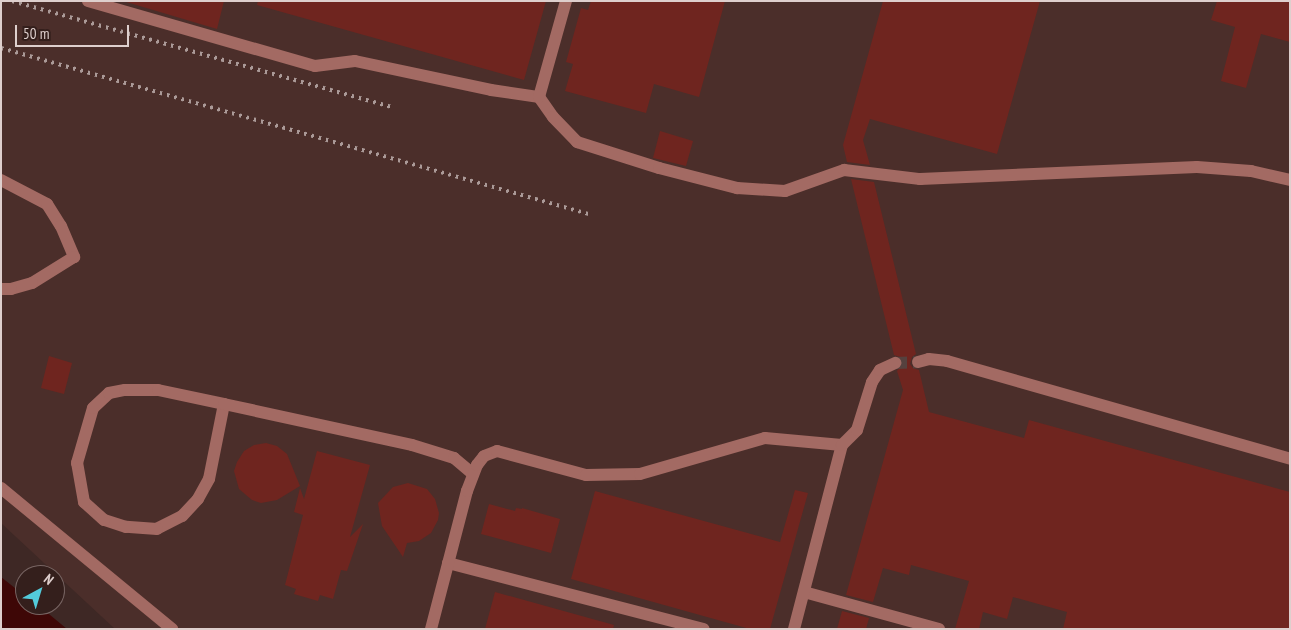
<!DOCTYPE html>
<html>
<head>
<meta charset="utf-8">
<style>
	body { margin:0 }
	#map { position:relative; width:1291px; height:630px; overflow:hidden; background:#3e2825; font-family:"PT Sans Narrow",sans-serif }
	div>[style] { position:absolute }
	.built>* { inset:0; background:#4b2e2a }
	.water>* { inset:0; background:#3e0706 }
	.building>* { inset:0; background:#6f251f }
	.minor-tunnel>* { height:12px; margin-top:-6px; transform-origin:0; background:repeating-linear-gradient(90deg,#56413e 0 12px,transparent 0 18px) }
	.minor>* { height:12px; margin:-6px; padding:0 6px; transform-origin:6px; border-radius:6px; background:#a36a63 }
	.rail>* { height:4px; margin-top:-2px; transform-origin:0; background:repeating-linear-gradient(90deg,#ab9a98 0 2.5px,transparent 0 7.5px) }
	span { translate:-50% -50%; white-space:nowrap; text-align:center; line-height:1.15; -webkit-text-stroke:4px #341f1c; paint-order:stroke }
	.frame { position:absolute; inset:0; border:2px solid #decfcd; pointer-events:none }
	.north { position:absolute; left:15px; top:565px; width:50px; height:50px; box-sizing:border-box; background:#341f1c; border:1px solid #786563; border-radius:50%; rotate:39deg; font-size:14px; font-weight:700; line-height:20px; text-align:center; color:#decfcd }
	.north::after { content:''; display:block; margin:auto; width:18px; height:22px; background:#53cbdb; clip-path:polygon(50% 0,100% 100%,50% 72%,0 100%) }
	.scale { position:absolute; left:15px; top:25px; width:114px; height:22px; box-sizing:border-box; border:2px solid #decfcd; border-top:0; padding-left:6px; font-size:15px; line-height:18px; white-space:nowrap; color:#decfcd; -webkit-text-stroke:4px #341f1c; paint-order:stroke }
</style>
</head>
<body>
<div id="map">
	<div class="built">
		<i style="clip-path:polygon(1px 1px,1290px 1px,1290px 629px,115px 629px,1px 523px)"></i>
	</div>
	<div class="water">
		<i style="clip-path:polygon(1px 577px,25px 596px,25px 605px,38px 605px,67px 629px,1px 629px)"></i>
	</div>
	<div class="building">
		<i style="clip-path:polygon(123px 1px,224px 1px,217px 29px)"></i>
		<i style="clip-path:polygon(258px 1px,546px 1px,524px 80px,257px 5px)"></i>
		<i style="clip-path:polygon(591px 1px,725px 1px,699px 97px,654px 84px,646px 113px,565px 91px,573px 64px,566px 62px,581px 8px,588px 10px)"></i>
		<i style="clip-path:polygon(883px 1px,1040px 1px,997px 154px,870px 119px,863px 140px,870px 165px,847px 162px,843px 145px)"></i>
		<i style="clip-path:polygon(1217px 1px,1290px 1px,1290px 42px,1261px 34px,1246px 88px,1221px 81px,1235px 27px,1211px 20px)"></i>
		<i style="clip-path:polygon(660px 131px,693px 141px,686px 166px,653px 158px)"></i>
		<i style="clip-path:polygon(851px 179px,874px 182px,916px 354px,912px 357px,910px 364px,913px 368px,919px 370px,929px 412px,1024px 438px,1029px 420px,1290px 492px,1290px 629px,1063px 629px,1067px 612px,1013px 597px,1007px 619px,983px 612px,979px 629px,955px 629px,969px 581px,911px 565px,909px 575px,883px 568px,873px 602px,846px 595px,903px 390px,897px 371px,903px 363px,900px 357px,894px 355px)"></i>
		<i style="clip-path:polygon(49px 356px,72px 363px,64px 394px,41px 388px)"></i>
		<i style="clip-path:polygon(266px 443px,277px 446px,287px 454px,300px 486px,277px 500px,261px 503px,252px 500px,239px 489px,234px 471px,237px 462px,244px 451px,254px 445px)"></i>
		<i style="clip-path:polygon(317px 451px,370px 465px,350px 537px,363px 524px,347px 571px,341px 570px,333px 599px,320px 595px,318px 601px,294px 594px,296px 589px,285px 585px,303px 515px,294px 512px,300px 488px,304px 499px)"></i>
		<i style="clip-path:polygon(408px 483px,427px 489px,435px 499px,439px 513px,438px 520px,431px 533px,419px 541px,407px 543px,403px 557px,382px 526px,378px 503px,393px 487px)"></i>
		<i style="clip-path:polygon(795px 490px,808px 493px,770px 629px,750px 629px,571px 579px,595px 491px,780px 542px)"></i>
		<i style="clip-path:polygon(489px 504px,515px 511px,516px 508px,522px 509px,522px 508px,560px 519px,551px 553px,481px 534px)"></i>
		<i style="clip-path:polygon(495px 592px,614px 625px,613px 629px,485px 629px)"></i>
		<i style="clip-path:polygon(842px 611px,869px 618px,866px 629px,837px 629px)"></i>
	</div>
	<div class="minor-tunnel">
		<i style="left:895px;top:363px;width:23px;rotate:-2deg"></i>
	</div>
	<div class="minor">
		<i style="left:88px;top:1px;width:236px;rotate:16deg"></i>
		<i style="left:315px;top:66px;width:40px;rotate:-7.1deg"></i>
		<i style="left:355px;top:61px;width:139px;rotate:12deg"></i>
		<i style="left:491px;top:90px;width:49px;rotate:8.3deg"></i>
		<i style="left:539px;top:97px;width:24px;rotate:55deg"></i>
		<i style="left:553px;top:117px;width:35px;rotate:46deg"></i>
		<i style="left:577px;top:142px;width:86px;rotate:17.6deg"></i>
		<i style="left:659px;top:168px;width:81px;rotate:14.4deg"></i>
		<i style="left:737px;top:188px;width:48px;rotate:3.6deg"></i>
		<i style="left:785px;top:191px;width:63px;rotate:-19.6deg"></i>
		<i style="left:844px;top:170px;width:77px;rotate:6.8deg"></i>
		<i style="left:920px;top:179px;width:277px;rotate:-2.5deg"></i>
		<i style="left:1197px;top:167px;width:54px;rotate:4.2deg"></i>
		<i style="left:1251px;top:171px;width:40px;rotate:13deg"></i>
		<i style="left:539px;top:97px;width:100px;rotate:-74.3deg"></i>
		<i style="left:1px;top:180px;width:52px;rotate:27.6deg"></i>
		<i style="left:47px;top:204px;width:26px;rotate:58deg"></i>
		<i style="left:61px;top:226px;width:34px;rotate:67deg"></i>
		<i style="left:74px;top:257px;width:49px;rotate:148.2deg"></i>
		<i style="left:32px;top:283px;width:22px;rotate:164deg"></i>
		<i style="left:11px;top:289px;width:10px;rotate:180deg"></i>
		<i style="left:918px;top:362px;width:11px;rotate:-15deg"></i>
		<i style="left:929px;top:359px;width:18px;rotate:6deg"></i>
		<i style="left:947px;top:361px;width:357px;rotate:15.9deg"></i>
		<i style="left:224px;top:404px;width:76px;rotate:101.3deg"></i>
		<i style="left:209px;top:479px;width:23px;rotate:119deg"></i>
		<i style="left:198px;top:499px;width:23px;rotate:133deg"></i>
		<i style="left:182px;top:516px;width:28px;rotate:153deg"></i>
		<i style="left:157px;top:529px;width:31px;rotate:-176deg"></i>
		<i style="left:126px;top:527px;width:23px;rotate:-162deg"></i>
		<i style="left:104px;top:520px;width:27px;rotate:-138deg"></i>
		<i style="left:84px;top:502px;width:40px;rotate:-100deg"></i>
		<i style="left:77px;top:463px;width:57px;rotate:-73.8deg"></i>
		<i style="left:93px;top:408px;width:22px;rotate:-43deg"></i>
		<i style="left:109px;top:393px;width:16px;rotate:-11deg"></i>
		<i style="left:125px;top:390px;width:33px"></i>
		<i style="left:158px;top:390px;width:67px;rotate:12deg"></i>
		<i style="left:224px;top:404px;width:192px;rotate:12.3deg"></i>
		<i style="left:412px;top:445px;width:44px;rotate:17.2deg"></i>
		<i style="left:454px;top:458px;width:25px;rotate:40deg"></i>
		<i style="left:1px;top:488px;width:222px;rotate:39.5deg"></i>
		<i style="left:448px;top:563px;width:264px;rotate:14.5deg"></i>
		<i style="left:804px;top:592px;width:140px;rotate:15.3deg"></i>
		<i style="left:431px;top:629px;width:143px;rotate:-75.4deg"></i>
		<i style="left:467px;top:491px;width:28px;rotate:-69deg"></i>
		<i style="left:477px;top:465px;width:11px;rotate:-52deg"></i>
		<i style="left:484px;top:456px;width:14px;rotate:-21deg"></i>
		<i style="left:497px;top:451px;width:92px;rotate:15.1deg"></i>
		<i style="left:586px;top:475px;width:54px;rotate:-1.1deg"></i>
		<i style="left:640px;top:474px;width:130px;rotate:-16.1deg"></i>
		<i style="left:765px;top:438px;width:77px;rotate:5.2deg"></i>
		<i style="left:794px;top:629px;width:190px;rotate:-75.4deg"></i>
		<i style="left:842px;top:445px;width:21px;rotate:-45deg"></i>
		<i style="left:857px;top:430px;width:50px;rotate:-72.6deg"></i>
		<i style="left:872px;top:382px;width:14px;rotate:-56deg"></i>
		<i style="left:880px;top:370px;width:17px;rotate:-25deg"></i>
	</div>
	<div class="rail">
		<i style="left:12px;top:1px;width:397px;rotate:15.6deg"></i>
		<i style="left:1px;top:48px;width:611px;rotate:15.77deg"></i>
	</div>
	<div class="frame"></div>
	<div class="north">N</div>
	<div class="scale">50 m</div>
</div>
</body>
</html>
